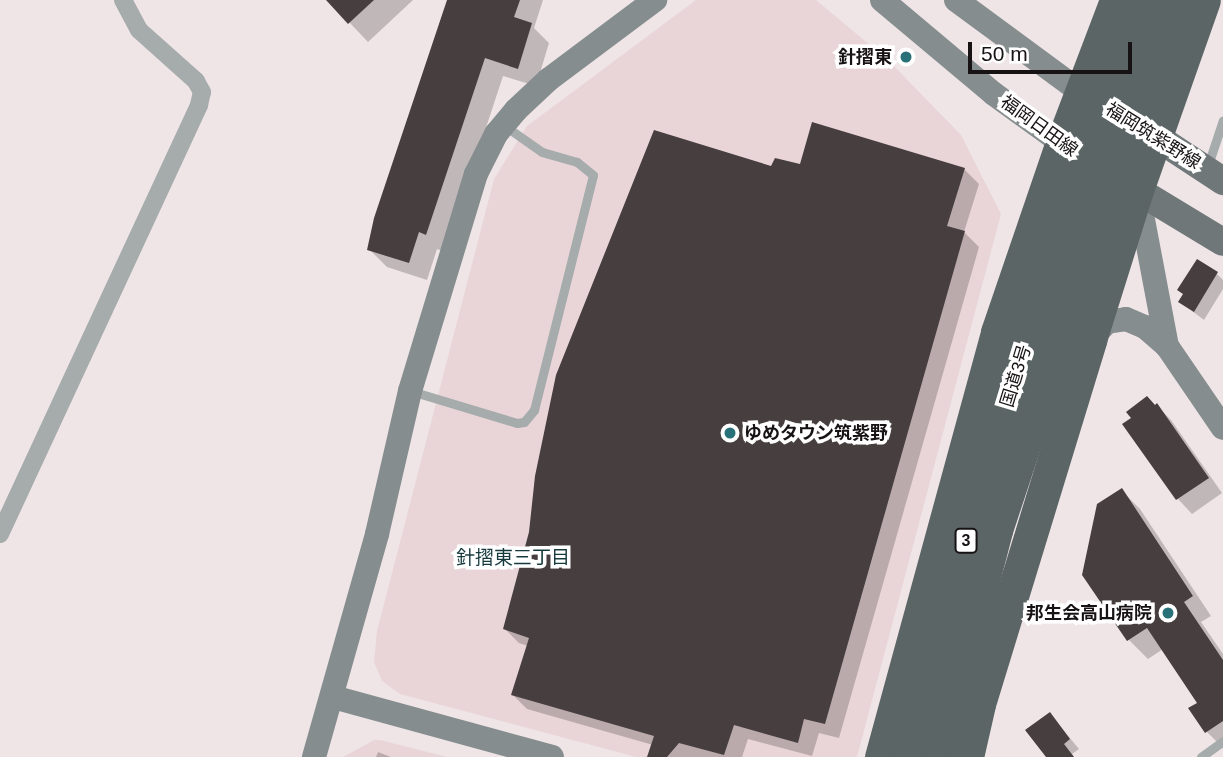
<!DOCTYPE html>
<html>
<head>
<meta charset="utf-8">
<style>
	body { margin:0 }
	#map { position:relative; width:1223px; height:757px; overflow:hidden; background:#efe5e6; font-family:Arial,"Noto Sans JP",sans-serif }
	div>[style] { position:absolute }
	.built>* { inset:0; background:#e9d5d8 }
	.shadow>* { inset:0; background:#0003 }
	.building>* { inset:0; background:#473e3f }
	.lane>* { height:9px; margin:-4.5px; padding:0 4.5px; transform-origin:4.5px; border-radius:4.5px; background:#a6abab }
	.street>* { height:18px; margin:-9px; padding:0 9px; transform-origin:9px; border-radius:9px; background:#a6abab }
	.secondary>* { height:24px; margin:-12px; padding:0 12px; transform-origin:12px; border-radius:12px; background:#868d8e }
	.primary>* { height:28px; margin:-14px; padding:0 14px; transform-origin:14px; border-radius:14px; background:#6f7778 }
	.highway>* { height:33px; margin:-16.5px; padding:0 16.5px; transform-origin:16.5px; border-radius:16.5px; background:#5c6566 }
	.highway-bridge>* { height:33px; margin:-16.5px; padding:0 16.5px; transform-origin:16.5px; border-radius:16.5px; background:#5c6566 }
	.dots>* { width:19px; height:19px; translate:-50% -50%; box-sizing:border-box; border:4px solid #fff; border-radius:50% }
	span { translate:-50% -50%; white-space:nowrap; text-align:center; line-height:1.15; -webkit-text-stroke:7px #fff; paint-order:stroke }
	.shield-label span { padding:2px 5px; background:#fff; border:2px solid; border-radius:5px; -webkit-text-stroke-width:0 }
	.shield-label { font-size:16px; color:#171314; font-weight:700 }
	.poi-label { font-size:18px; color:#171314; font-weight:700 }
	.right { translate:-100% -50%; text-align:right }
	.left { translate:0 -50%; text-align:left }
	.street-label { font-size:18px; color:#171314 }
	.neighbourhood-label { font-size:19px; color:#16393d }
	.scale { position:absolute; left:968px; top:42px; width:164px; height:32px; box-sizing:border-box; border:4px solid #171314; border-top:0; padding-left:9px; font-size:21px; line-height:24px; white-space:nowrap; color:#171314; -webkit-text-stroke:5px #fff; paint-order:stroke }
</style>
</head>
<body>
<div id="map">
	<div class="built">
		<i style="clip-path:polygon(696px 0,816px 0,889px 61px,961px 135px,1001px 214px,857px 757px,636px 757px,400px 694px,382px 681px,374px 662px,377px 631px,494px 179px,527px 126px)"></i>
		<i style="clip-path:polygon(374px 740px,380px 740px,447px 757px,343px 757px)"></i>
	</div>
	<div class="shadow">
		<i style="clip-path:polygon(328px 0,413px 0,368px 42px)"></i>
		<i style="clip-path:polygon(448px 0,543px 0,534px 28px,549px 43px,536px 86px,503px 76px,445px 252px,437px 249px,427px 280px,387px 267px,369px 249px)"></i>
		<i style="clip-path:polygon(801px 166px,964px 169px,979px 184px,964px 232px,979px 247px,839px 738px,819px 733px,812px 756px,748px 739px,742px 757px,649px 757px,653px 745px,527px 709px,513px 695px,528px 646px,519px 643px,505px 629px,773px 168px)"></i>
		<i style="clip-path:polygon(1217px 274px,1223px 280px,1223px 289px,1204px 320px,1180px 302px)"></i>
		<i style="clip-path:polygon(1157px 406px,1171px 420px,1222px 493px,1192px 514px,1178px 499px,1125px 424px)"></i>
		<i style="clip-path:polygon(1121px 490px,1140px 509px,1211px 616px,1201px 622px,1223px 654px,1223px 748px,1207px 732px,1199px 703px,1163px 649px,1148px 659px,1129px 640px,1084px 575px)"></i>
		<i style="clip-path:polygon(1050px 714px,1079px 749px,1072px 754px,1074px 757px,1048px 757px)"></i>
		<i style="clip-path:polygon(378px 752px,391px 757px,376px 757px)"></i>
	</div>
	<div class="building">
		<i style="clip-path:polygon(326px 0,374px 0,348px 24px)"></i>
		<i style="clip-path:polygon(447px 0,520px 0,514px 17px,532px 23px,518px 69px,485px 58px,426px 235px,419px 232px,409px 263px,367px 250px,374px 218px)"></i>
		<i style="clip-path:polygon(812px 122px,965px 168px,947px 226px,965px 231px,825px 724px,804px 719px,798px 743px,734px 725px,724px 755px,679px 743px,667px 757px,647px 757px,654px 736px,511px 695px,529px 638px,503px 629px,529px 532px,535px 476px,556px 375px,654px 130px,771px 166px,775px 158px,800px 164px)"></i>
		<i style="clip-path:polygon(1197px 259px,1218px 272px,1194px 312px,1178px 302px,1183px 294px,1177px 290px)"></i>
		<i style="clip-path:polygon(1147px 396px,1155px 405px,1157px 403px,1209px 478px,1176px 500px,1122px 424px,1131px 418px,1126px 412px)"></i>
		<i style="clip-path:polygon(1122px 488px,1193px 596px,1184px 602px,1223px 660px,1223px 721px,1205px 733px,1188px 708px,1197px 703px,1147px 628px,1127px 641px,1082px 575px,1097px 504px)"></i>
		<i style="clip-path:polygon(1050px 712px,1070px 739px,1064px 744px,1074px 757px,1046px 757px,1025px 730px)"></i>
	</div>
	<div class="lane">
		<i style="left:1208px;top:165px;width:47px;rotate:-71.6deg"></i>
		<i style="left:411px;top:391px;width:111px;rotate:16.8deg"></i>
		<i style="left:517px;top:423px;width:7px;rotate:-8deg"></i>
		<i style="left:524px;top:422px;width:16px;rotate:-50deg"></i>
		<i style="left:534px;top:410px;width:242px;rotate:-75.9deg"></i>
		<i style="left:593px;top:175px;width:21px;rotate:-141deg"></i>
		<i style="left:577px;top:162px;width:36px;rotate:-164deg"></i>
		<i style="left:542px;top:152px;width:45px;rotate:-144.9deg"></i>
		<i style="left:1201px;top:757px;width:27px;rotate:-36deg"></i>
	</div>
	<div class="street">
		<i style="left:0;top:534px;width:473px;rotate:-65.1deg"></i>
		<i style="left:199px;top:105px;width:13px;rotate:-77deg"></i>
		<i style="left:202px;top:92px;width:13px;rotate:-119deg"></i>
		<i style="left:196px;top:81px;width:76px;rotate:-138.2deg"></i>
		<i style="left:139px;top:30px;width:34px;rotate:-118deg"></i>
	</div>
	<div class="secondary">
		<i style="left:882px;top:0;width:146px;rotate:40deg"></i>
		<i style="left:994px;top:94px;width:99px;rotate:35.9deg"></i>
		<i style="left:956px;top:0;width:155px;rotate:36.4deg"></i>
		<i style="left:1081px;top:92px;width:14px;rotate:51deg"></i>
		<i style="left:1138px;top:193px;width:156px;rotate:79.3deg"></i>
		<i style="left:1167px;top:346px;width:99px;rotate:55.7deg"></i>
		<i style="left:1090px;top:340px;width:25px;rotate:-47deg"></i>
		<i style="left:1107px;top:322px;width:19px;rotate:-9deg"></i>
		<i style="left:1126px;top:319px;width:21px;rotate:23deg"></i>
		<i style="left:1145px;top:327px;width:29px;rotate:41deg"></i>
		<i style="left:333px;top:697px;width:227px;rotate:15.3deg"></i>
		<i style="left:314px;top:757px;width:232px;rotate:-74.2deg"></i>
		<i style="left:377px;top:534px;width:147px;rotate:-77deg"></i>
		<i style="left:410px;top:391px;width:227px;rotate:-73.1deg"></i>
		<i style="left:476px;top:174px;width:45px;rotate:-63.4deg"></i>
		<i style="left:496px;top:134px;width:31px;rotate:-50deg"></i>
		<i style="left:516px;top:110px;width:44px;rotate:-43.2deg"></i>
		<i style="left:548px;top:80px;width:134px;rotate:-36.8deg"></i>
	</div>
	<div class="primary">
		<i style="left:1138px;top:125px;width:102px;rotate:33.4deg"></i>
		<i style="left:1137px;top:190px;width:100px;rotate:31.2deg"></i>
	</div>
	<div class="highway">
		<i style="left:881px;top:757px;width:441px;rotate:-74.7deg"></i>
		<i style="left:997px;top:332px;width:198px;rotate:-71.1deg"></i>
		<i style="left:1061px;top:145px;width:155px;rotate:-69.2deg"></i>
		<i style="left:907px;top:757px;width:69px;rotate:-76.6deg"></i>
		<i style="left:923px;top:690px;width:380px;rotate:-73.3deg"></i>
		<i style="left:937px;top:757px;width:235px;rotate:-75.4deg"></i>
		<i style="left:996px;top:530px;width:204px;rotate:-71.7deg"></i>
		<i style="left:967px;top:757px;width:54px;rotate:-77.2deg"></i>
		<i style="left:979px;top:704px;width:381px;rotate:-73deg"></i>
		<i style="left:1090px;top:340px;width:157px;rotate:-72.6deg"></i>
		<i style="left:1137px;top:190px;width:201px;rotate:-70.6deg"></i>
	</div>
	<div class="highway-bridge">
		<i style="left:1032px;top:326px;width:200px;rotate:-72.2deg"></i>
		<i style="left:1093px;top:136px;width:145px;rotate:-69.8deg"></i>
		<i style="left:1060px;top:336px;width:194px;rotate:-72.6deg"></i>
		<i style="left:1118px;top:151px;width:160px;rotate:-70.3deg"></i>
	</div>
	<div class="dots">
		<i style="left:906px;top:57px;background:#287179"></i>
		<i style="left:730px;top:433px;background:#287179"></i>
		<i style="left:1168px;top:613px;background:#287179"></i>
	</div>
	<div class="shield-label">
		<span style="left:966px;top:541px">3</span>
	</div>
	<div class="poi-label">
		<span class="right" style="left:892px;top:57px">針摺東</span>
		<span class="left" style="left:744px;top:433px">ゆめタウン筑紫野</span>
		<span class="right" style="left:1152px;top:613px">邦生会高山病院</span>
	</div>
	<div class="street-label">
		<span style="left:1039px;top:126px;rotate:36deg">福岡日田線</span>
		<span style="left:1153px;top:136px;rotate:32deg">福岡筑紫野線</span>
		<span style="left:1016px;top:376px;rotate:-73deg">国道3号</span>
	</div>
	<div class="neighbourhood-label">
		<span style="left:513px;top:558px">針摺東三丁目</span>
	</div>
	<div class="scale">50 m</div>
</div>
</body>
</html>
